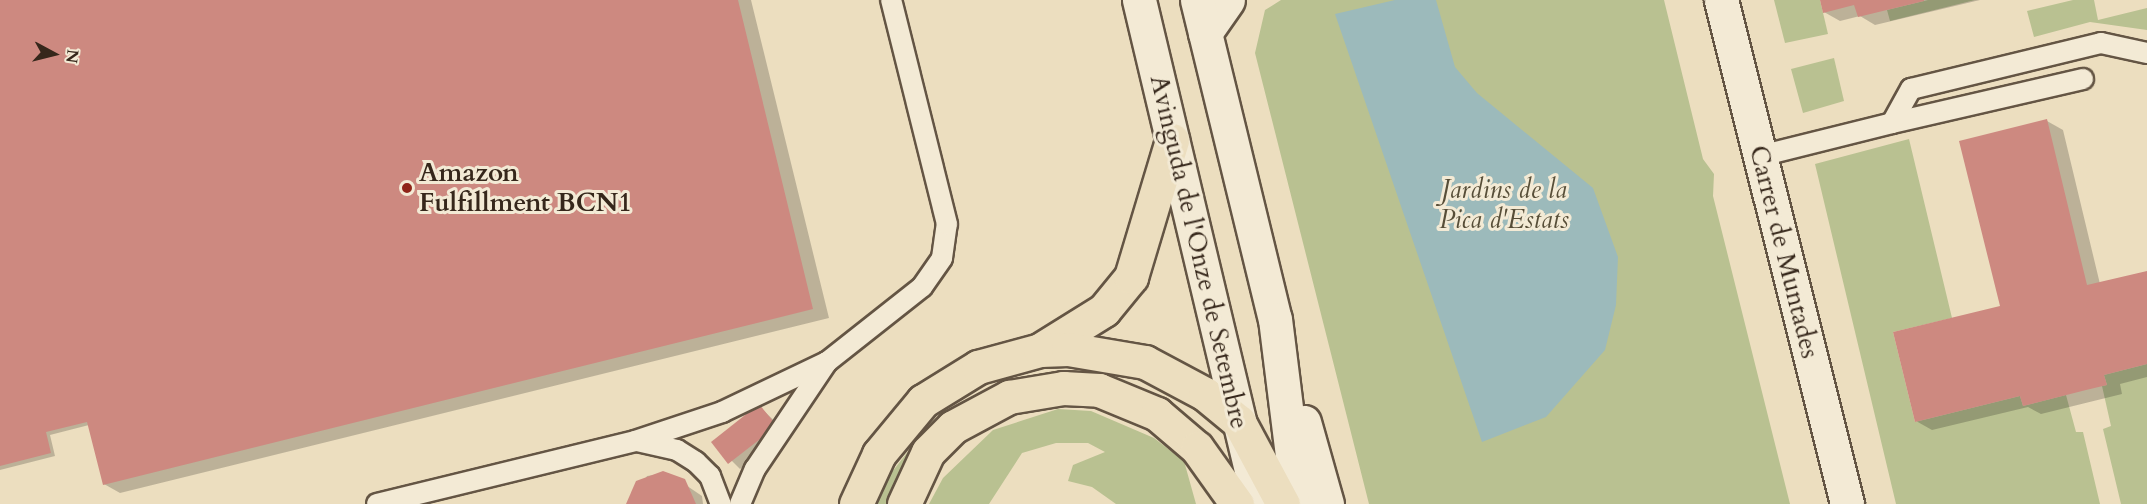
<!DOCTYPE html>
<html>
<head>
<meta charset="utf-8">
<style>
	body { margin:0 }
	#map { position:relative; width:2147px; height:504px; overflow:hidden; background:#ecdebf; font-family:Cardo,serif }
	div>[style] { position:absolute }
	.green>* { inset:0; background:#b9c191 }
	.water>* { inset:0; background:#9cbabb }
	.shadow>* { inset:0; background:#0003 }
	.building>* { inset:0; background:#cd8980 }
	.roads { filter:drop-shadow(2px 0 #645544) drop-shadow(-2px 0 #645544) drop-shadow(0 2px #645544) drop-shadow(0 -2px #645544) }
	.lane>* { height:20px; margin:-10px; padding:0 10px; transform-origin:10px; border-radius:10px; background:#f3ead5 }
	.street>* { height:33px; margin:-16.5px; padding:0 16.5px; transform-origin:16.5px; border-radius:16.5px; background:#f3ead5 }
	.secondary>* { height:33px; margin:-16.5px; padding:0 16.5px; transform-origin:16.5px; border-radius:16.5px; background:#f3ead5 }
	.highway>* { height:33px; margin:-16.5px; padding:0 16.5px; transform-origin:16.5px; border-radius:16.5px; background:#ecdebf }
	.dots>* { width:16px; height:16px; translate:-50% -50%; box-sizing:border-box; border:3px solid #f3ead5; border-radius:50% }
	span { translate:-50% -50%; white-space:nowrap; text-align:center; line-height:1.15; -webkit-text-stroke:6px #f3ead5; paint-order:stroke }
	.poi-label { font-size:26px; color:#36271b; font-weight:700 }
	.left { translate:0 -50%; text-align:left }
	.park-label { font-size:26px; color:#574e38; font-style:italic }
	.street-label { font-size:26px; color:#36271b }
	.north { position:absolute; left:24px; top:24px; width:60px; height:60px; -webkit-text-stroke:4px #f3ead5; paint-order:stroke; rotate:97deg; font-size:16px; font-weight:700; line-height:24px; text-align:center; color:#36271b }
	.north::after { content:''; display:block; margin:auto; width:21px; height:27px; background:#36271b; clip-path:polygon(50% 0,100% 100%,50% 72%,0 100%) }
</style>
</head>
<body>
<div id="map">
	<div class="green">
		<i style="clip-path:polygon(1281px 0,1664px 0,1703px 159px,1714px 174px,1713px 196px,1790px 504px,1369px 504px,1255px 53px,1265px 10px)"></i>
		<i style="clip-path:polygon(1774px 0,1820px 0,1828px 34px,1785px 43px)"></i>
		<i style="clip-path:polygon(1928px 0,1975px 0,1890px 21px,1887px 10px)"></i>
		<i style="clip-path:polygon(2073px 0,2094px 0,2098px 20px,2147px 8px,2147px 30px,2090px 22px,2034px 37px,2027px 11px)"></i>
		<i style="clip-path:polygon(1834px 58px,1844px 101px,1803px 113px,1791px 69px)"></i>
		<i style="clip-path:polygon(1909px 139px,1952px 318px,1893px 332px,1915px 422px,2020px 396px,2023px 406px,2066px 395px,2076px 432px,2083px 432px,2100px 504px,1896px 504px,1815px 164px)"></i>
		<i style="clip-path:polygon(2147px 364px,2147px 504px,2121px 504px,2103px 429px,2111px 426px,2102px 386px,2107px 385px,2104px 375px)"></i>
		<i style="clip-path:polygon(1058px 409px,1091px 411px,1154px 438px,1184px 461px,1196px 504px,1116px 504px,1092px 487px,1068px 481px,1073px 465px,1105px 452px,1088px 443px,1056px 443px,1022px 453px,989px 504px,929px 504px,943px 478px,993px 430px)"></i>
		<i style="clip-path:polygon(920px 436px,889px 504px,876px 504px,892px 472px)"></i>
	</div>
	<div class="water">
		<i style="clip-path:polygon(1395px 0,1436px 0,1455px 67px,1477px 93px,1593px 188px,1618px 257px,1616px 305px,1605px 350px,1546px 417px,1482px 442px,1335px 14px)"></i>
	</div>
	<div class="shadow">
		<i style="clip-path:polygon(0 0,751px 0,829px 318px,120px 493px,104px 484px,89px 425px,50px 435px,55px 456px,0 470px)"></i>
		<i style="clip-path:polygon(1821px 0,1980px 0,1875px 25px,1860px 16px,1840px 21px,1824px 12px)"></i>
		<i style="clip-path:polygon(2047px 121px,2063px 130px,2100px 284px,2147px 272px,2147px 377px,2120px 384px,2122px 394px,2041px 414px,2028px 407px,1932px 430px,1916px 421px,2001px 307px)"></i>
		<i style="clip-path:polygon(759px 406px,787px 433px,740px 469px,713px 442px)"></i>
		<i style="clip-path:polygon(668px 473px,702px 496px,703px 504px,629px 504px,647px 476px)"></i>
	</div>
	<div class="building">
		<i style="clip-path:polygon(0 0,738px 0,813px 309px,103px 485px,87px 422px,46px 432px,51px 453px,0 466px)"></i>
		<i style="clip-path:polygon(1820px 0,1924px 0,1924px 1px,1858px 17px,1854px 5px,1823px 13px)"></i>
		<i style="clip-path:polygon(2047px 119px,2087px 285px,2147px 271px,2147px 364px,2104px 375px,2107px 385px,2086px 390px,2023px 406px,2020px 396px,1915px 422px,1893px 332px,2000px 306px,1959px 141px)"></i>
		<i style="clip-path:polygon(759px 404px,777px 426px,728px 464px,711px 442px)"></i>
		<i style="clip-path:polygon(663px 471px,685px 479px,696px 504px,626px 504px,636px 481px)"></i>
	</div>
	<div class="roads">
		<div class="lane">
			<i style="left:1892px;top:123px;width:196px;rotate:-13deg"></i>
			<i style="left:1760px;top:156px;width:136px;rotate:-14deg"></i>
			<i style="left:1892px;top:123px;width:39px;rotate:-61deg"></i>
			<i style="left:1911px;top:89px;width:195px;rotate:-13.6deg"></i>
			<i style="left:2101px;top:43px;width:47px;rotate:12.3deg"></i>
			<i style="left:637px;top:441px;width:41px;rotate:12.7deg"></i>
			<i style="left:677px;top:450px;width:22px;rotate:32deg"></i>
			<i style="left:696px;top:462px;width:20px;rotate:45deg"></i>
			<i style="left:710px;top:476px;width:30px;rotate:69deg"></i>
			<i style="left:377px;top:504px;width:266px;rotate:-13.7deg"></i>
			<i style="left:635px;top:441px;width:92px;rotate:-18.4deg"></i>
			<i style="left:722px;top:412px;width:116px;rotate:-25.5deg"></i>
			<i style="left:827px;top:362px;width:121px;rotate:-38.3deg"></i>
			<i style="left:922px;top:287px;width:35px;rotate:-55deg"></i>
			<i style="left:942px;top:258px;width:34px;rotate:-82deg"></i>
			<i style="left:947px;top:224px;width:231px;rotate:-104deg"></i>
			<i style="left:740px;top:504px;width:38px;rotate:-67deg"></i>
			<i style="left:755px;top:469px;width:129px;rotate:-56.1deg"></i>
		</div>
		<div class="street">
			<i style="left:1721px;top:0;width:520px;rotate:75.96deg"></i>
			<i style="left:1205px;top:33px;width:40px;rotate:-55.1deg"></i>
		</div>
		<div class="secondary">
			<i style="left:1139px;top:0;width:518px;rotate:76.61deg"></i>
			<i style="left:1197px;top:0;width:328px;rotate:76.3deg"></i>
			<i style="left:1275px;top:319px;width:186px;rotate:82.9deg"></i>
			<i style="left:1304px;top:422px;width:85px;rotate:74.3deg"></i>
		</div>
		<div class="highway">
			<i style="left:1043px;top:348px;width:72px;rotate:-31.9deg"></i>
			<i style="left:1104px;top:310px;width:43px;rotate:-50.7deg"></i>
			<i style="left:1131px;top:277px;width:143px;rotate:-73.3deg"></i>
			<i style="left:856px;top:504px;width:55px;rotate:-65.3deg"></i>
			<i style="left:879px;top:454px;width:69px;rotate:-50.3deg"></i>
			<i style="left:923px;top:401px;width:65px;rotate:-31.7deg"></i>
			<i style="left:978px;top:367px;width:64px;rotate:-15.3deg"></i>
			<i style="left:1040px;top:350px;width:28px;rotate:-2deg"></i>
			<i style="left:1068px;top:349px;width:78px;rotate:9.6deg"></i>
			<i style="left:1145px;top:362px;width:68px;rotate:28.1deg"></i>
			<i style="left:1205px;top:394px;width:44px;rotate:39.5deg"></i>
			<i style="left:1239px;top:422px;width:93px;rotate:61.8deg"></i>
			<i style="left:904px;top:504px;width:57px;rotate:-65.2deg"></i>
			<i style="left:928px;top:452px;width:35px;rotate:-45deg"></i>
			<i style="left:953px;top:427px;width:64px;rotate:-28.2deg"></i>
			<i style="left:1009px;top:397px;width:55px;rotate:-9.5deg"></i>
			<i style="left:1063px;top:388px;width:36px;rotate:3deg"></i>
			<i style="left:1099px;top:390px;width:63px;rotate:22.5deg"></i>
			<i style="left:1157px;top:414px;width:52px;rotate:40.4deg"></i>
			<i style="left:1197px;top:448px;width:69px;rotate:54.5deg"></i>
		</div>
	</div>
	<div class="dots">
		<i style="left:407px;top:188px;background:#8f2418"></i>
	</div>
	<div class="poi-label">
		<span class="left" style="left:419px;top:188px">Amazon<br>Fulfillment BCN1</span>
	</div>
	<div class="park-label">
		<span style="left:1504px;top:205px">Jardins de la<br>Pica d'Estats</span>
	</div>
	<div class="street-label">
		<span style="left:1199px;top:252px;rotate:77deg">Avinguda de l'Onze de Setembre</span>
		<span style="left:1784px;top:252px;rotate:76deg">Carrer de Muntades</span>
	</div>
	<div class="north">N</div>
</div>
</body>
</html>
